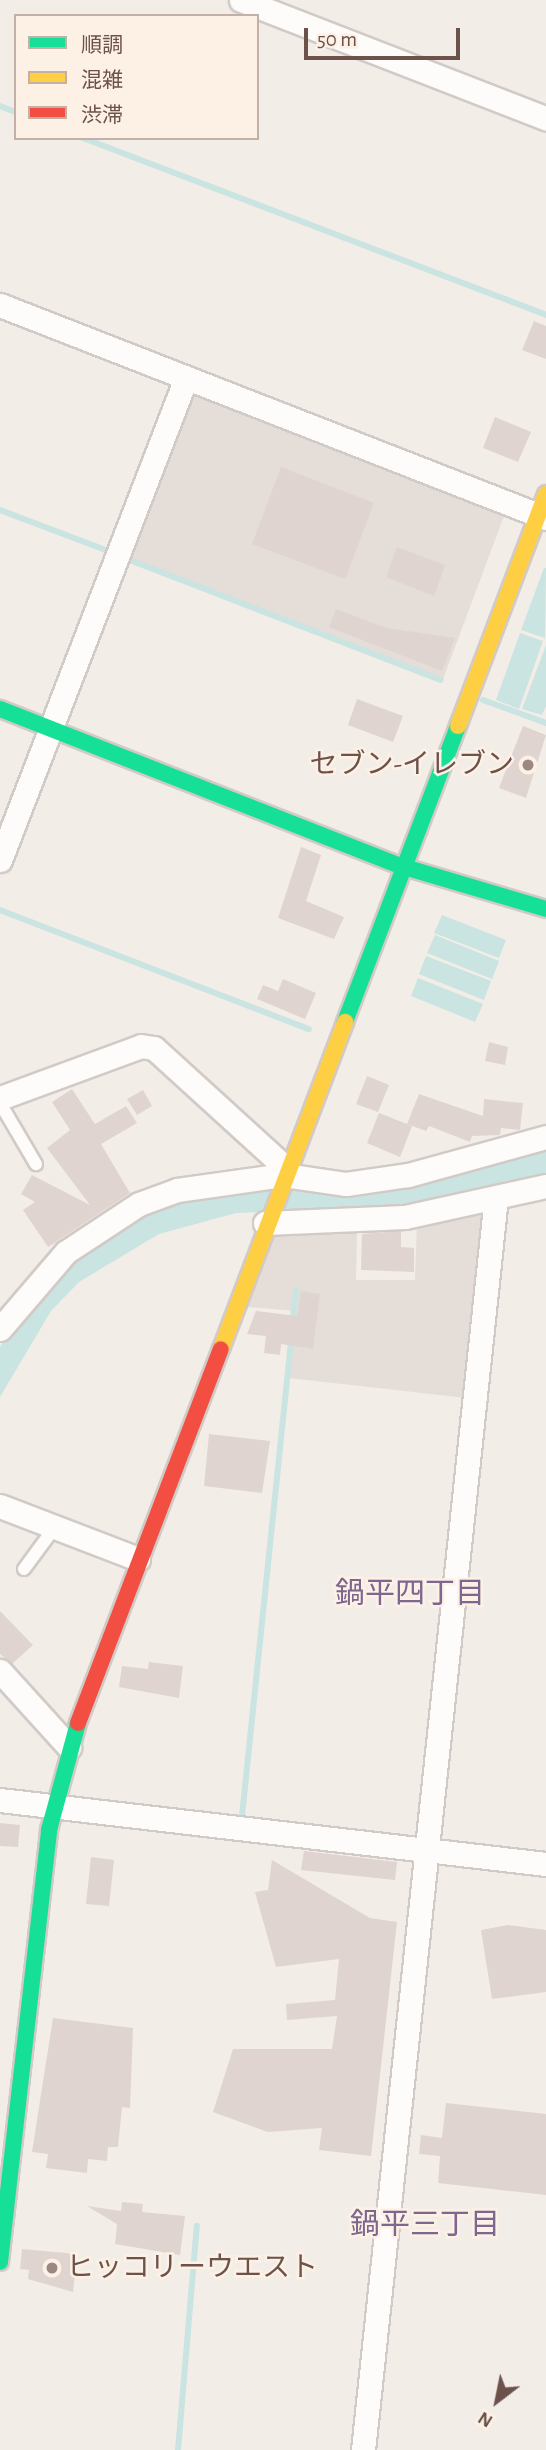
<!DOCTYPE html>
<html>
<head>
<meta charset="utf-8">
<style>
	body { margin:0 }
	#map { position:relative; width:546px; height:2450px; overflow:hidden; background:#f3ede7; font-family:"Alegreya Sans","Noto Sans JP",sans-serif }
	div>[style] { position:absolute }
	.industrial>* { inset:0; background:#e5ddd8 }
	.water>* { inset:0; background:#cae4e2 }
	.stream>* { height:6px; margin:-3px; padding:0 3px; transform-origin:3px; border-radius:3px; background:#cae4e2 }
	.building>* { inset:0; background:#dfd4d0 }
	.roads { filter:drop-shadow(2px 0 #d2cac6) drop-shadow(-2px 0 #d2cac6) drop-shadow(0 2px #d2cac6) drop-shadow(0 -2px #d2cac6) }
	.lane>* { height:12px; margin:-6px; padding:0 6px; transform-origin:6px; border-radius:6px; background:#fdfcfb }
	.street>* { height:23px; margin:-11.5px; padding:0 11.5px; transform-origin:11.5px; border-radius:11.5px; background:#fdfcfb }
	.fast>* { height:16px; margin:-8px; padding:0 8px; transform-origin:8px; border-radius:8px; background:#16e098 }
	.slow>* { height:16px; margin:-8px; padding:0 8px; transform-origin:8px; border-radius:8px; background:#ffcf43 }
	.jam>* { height:16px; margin:-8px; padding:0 8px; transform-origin:8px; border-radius:8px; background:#f24e42 }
	.dots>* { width:19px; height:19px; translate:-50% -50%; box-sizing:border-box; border:4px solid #fdf1e6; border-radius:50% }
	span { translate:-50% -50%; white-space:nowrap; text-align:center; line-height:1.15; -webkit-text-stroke:5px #fdf1e6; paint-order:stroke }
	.poi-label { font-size:28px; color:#6d524b }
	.right { translate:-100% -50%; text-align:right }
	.left { translate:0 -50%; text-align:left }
	.neighbourhood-label { font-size:30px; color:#7c6790 }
	.legend { position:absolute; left:14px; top:14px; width:245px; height:126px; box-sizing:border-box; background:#fdf1e6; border:2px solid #c3b1a8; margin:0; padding:9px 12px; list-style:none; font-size:21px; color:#6d524b }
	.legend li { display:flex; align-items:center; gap:14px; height:35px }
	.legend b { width:35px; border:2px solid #c3b1a8 }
	.north { position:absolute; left:462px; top:2366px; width:70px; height:70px; -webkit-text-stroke:5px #fdf1e6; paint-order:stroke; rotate:212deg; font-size:19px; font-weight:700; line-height:28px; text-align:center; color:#6d524b }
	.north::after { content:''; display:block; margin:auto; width:24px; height:32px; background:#6d524b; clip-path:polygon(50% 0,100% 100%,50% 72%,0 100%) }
	.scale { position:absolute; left:304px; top:28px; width:156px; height:32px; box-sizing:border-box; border:4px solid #6d524b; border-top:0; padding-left:9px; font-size:21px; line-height:24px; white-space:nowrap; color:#6d524b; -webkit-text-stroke:5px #fdf1e6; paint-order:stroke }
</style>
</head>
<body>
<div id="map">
	<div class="industrial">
		<i style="clip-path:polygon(187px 392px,504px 516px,442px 682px,124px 560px)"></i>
		<i style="clip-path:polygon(485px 1205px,466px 1398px,289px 1378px,296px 1311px,248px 1307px,275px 1236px,357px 1231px,356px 1280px,415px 1280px,417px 1220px)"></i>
	</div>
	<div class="water">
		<i style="clip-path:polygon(544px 568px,546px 568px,545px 638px,521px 630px)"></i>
		<i style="clip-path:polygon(520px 633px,543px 641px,519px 709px,496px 700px)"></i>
		<i style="clip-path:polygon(546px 645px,546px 706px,542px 715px,522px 709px)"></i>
		<i style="clip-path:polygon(442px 915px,506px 940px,499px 958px,434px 933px)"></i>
		<i style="clip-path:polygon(435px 935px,499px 961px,492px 979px,427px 953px)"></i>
		<i style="clip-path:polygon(426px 956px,491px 981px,484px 1000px,419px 974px)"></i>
		<i style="clip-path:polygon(418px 978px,483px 1004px,475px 1022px,411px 996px)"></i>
		<i style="clip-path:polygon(546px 1151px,546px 1176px,417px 1206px,236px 1213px,159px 1234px,79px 1282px,51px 1311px,0 1397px,0 1347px,25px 1307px,61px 1267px,126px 1222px,208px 1194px,271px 1185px,351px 1193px,392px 1189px)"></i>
	</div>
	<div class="stream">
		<i style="left:0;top:106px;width:17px;rotate:21deg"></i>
		<i style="left:83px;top:138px;width:496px;rotate:20.9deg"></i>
		<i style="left:0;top:510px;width:113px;rotate:20.7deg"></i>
		<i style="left:127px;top:559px;width:336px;rotate:21.1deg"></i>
		<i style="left:483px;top:700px;width:67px;rotate:20.1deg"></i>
		<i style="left:0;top:910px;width:331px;rotate:21.1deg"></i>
		<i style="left:292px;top:1324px;width:35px;rotate:-83deg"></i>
		<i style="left:242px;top:1816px;width:481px;rotate:-84.1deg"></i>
		<i style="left:178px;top:2450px;width:225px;rotate:-85.2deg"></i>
	</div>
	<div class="building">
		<i style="clip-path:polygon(534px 321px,546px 326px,546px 359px,522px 350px)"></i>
		<i style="clip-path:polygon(495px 417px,531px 432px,518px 462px,483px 448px)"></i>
		<i style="clip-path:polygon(281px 467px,374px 503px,345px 579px,252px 544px)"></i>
		<i style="clip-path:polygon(397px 547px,445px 565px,434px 596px,386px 577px)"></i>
		<i style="clip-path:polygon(336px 609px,386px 628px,455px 638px,442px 671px,329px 627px)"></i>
		<i style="clip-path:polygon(357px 699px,403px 716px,393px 742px,348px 725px)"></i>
		<i style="clip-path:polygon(523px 726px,546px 735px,526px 798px,499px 788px)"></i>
		<i style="clip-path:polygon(301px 847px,321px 855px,306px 901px,344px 917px,334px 939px,278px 918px)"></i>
		<i style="clip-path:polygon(283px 979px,316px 993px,305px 1019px,257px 999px,263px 985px,278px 991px)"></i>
		<i style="clip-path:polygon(489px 1042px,508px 1047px,505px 1065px,485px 1061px)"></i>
		<i style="clip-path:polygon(367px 1076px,389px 1085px,378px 1112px,356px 1104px)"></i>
		<i style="clip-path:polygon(72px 1089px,95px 1124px,126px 1106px,137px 1123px,101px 1144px,130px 1193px,48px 1247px,23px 1210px,35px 1202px,21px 1194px,32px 1175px,90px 1205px,47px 1148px,70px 1130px,52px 1102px)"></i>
		<i style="clip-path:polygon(143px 1090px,152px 1106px,137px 1115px,127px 1099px)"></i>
		<i style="clip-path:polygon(419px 1094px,483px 1116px,484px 1099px,523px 1103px,520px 1130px,501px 1128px,500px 1135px,472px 1136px,470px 1142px,429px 1126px,426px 1131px,407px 1124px)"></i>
		<i style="clip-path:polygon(379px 1113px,412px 1126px,400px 1157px,367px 1143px)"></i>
		<i style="clip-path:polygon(401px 1231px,401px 1247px,414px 1248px,414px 1272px,361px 1270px,362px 1234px)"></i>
		<i style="clip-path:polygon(301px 1291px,320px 1294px,313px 1349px,281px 1344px,280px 1355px,264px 1353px,266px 1336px,247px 1334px,256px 1311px,297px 1316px)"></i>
		<i style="clip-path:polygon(209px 1434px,270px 1441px,262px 1493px,204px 1486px)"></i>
		<i style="clip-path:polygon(0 1611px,33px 1645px,12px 1664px,0 1654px)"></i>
		<i style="clip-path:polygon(149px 1662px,183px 1666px,179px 1698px,119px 1687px,122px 1666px,148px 1669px)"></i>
		<i style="clip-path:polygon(0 1823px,20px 1825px,18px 1847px,0 1846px)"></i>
		<i style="clip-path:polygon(304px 1851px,397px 1862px,395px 1880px,301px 1870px)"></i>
		<i style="clip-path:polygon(91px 1857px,114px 1860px,109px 1906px,86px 1904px)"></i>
		<i style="clip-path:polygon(272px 1860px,370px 1918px,397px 1922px,371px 2156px,319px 2150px,322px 2128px,268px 2132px,213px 2112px,233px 2049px,332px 2049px,337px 2016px,287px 2020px,286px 2004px,335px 2000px,339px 1959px,276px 1967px,255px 1892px,268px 1890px)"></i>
		<i style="clip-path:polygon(508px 1925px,546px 1930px,546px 1992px,492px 1999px,481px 1930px)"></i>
		<i style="clip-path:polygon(53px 2018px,133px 2028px,130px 2108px,122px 2107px,118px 2147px,108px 2147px,107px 2161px,88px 2159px,87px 2173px,46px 2168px,48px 2154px,32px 2152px)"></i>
		<i style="clip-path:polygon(446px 2103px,546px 2114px,546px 2195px,438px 2183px,440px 2156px,419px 2154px,421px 2135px,442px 2138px)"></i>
		<i style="clip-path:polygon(122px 2202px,143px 2204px,142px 2212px,185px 2216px,180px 2255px,115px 2244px,117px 2224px,87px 2206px,121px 2211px)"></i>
		<i style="clip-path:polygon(22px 2249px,77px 2254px,73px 2292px,28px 2279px,29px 2270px,20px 2269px)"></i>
	</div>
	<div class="roads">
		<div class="lane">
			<i style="left:0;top:1103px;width:71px;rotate:59.5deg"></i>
			<i style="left:24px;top:1569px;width:52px;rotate:-53.6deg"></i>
		</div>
		<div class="street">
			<i style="left:241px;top:0;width:327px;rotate:21.2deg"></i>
			<i style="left:0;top:305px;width:586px;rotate:21.31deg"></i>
			<i style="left:0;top:860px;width:517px;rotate:-68.9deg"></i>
			<i style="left:0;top:1098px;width:150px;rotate:-20.2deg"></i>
			<i style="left:141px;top:1046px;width:13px;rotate:9deg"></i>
			<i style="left:154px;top:1048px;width:180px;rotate:42.3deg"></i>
			<i style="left:265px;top:1223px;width:140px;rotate:-2.5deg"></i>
			<i style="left:405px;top:1217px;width:144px;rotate:-12.4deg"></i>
			<i style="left:0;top:1329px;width:101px;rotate:-49.4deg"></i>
			<i style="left:66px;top:1252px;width:87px;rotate:-33.3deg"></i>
			<i style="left:139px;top:1204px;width:40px;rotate:-20.2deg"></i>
			<i style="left:177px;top:1190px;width:108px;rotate:-8deg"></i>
			<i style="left:284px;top:1175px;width:63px;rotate:8.3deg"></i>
			<i style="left:346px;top:1184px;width:63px;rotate:-8.3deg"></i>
			<i style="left:408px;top:1175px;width:143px;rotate:-15.4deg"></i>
			<i style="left:0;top:1506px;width:148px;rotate:21deg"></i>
			<i style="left:0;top:1671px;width:103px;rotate:47.8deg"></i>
			<i style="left:0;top:1800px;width:550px;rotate:6.69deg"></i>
			<i style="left:363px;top:2450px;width:1259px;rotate:-83.94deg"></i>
		</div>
		<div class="fast">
			<i style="left:0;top:709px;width:431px;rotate:21.4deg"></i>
			<i style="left:401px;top:866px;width:151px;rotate:16.5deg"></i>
			<i style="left:345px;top:1022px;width:317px;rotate:-69.1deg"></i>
			<i style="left:0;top:2262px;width:435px;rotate:-83.5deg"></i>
			<i style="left:49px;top:1830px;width:111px;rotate:-74.8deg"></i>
		</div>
		<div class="slow">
			<i style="left:458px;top:726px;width:248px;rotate:-69.2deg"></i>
			<i style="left:221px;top:1349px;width:350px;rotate:-69.2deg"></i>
		</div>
		<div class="jam">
			<i style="left:78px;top:1723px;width:400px;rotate:-69.1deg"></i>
		</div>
	</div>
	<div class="dots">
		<i style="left:528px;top:765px;background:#9c8882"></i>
		<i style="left:52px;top:2268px;background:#9c8882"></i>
	</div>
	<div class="poi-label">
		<span class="right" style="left:514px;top:765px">セブン-イレブン</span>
		<span class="left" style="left:66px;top:2268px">ヒッコリーウエスト</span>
	</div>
	<div class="neighbourhood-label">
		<span style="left:410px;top:1594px">鍋平四丁目</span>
		<span style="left:425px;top:2225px">鍋平三丁目</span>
	</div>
	<ul class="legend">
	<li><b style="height:9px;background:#16e098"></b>順調</li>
	<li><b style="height:9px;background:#ffcf43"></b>混雑</li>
	<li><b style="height:9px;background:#f24e42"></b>渋滞</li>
	</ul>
	<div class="north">N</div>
	<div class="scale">50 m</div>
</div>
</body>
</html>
